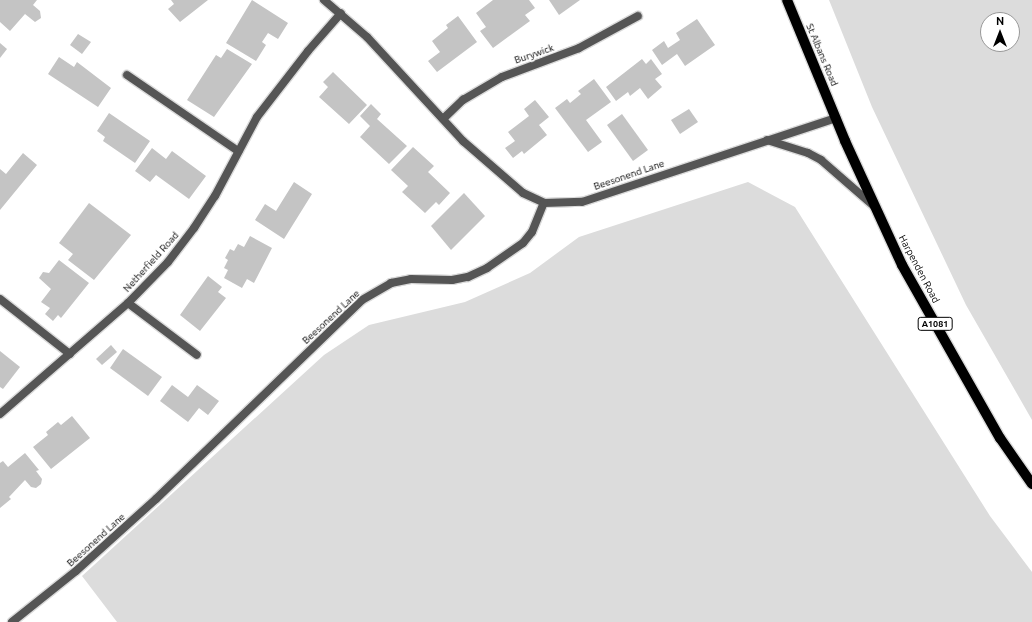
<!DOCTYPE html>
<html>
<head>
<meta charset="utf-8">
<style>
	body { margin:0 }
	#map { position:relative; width:1032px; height:622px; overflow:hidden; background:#fff; font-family:Ubuntu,sans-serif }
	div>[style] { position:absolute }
	.green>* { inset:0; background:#dcdcdc }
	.building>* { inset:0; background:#c4c4c4 }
	.roads { filter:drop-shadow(1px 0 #dbdbdb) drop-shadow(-1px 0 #dbdbdb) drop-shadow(0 1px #dbdbdb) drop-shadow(0 -1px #dbdbdb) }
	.street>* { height:8px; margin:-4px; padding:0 4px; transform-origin:4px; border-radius:4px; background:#555 }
	.primary>* { height:10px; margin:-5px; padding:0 5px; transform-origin:5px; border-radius:5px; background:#000 }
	span { translate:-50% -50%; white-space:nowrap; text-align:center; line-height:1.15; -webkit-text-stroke:3px #fff; paint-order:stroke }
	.shield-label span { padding:1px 3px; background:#fff; border:1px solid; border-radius:3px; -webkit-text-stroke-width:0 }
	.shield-label { font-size:9px; color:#000; font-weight:700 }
	.street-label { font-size:10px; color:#000 }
	.north { position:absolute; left:980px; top:12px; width:40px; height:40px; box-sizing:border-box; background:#fff; border:1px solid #999; border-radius:50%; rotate:0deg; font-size:11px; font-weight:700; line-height:16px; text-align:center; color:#000 }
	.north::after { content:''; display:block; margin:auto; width:14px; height:18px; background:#000; clip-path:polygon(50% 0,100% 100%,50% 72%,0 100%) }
</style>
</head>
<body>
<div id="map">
	<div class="green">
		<i style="clip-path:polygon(evenodd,829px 0,1032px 0,1032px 420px,966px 305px,872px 107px,829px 0,988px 20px,1012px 20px,1012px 44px,988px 44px,988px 20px)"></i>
		<i style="clip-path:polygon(748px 182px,795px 207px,990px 516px,1032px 572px,1032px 622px,117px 622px,82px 576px,324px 355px,369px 325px,465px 302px,530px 273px,579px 237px)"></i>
	</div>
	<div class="building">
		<i style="clip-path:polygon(0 0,37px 0,33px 5px,40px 11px,41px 18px,35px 22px,25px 14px,10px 31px,0 22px)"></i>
		<i style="clip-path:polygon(171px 0,208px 0,180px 22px,168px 9px,174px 4px)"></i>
		<i style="clip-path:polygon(252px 0,288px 23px,278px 39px,268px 33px,262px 42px,266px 45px,256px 61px,226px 43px)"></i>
		<i style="clip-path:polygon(493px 0,529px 0,535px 8px,525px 15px,530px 21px,493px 48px,480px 31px,486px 27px,476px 13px)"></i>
		<i style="clip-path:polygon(549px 0,580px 0,559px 15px)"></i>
		<i style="clip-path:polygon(458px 16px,477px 42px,437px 72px,428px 61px,440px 52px,432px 41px,448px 28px,446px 25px)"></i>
		<i style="clip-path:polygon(697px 19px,715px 45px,685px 66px,677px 54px,662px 65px,652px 50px,664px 41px,668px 48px,680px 40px,676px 33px)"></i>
		<i style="clip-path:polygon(78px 34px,91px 42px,82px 54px,70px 45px)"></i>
		<i style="clip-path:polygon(0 43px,7px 49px,0 58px)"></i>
		<i style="clip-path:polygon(227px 49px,252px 64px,214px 117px,187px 100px,216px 55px,221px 58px)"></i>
		<i style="clip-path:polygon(59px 57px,74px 67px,77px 62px,111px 88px,98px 107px,48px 74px)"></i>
		<i style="clip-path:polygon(642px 59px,646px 64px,651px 59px,662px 74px,655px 79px,662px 87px,648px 99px,640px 88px,630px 96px,628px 92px,616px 101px,606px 87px)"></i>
		<i style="clip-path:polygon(333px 72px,367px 105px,349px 124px,319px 97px,328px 87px,323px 82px)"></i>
		<i style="clip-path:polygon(594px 79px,611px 102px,586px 120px,602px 142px,588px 152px,555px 108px,567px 99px,570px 103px,581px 94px,578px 91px)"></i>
		<i style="clip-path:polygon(535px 100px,549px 117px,539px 125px,547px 135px,524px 154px,522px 151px,513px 158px,505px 148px,515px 141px,508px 132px,529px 116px,524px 109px)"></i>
		<i style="clip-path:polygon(371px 104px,381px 114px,377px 119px,407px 146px,389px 164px,360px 137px,370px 126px,360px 116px)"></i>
		<i style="clip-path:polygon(689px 109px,698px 122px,680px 134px,671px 120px)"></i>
		<i style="clip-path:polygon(109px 113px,150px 141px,135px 163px,103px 141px,105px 137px,97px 131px)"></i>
		<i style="clip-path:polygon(622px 114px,648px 150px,633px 161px,607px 125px)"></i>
		<i style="clip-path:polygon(413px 147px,434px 166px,428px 172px,450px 193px,439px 205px,436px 202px,425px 213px,402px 192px,408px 186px,391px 170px)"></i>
		<i style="clip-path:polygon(152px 148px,166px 159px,172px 151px,206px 176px,189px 199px,156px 175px,150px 182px,135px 171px)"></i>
		<i style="clip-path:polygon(23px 153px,37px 165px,0 210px,0 169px,6px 174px)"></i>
		<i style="clip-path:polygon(294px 182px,312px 194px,284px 239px,255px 220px,265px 204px,276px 211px)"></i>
		<i style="clip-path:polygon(464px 193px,485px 216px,451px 250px,431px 226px)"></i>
		<i style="clip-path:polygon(89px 203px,131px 235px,94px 280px,68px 260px,73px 254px,59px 243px)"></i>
		<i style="clip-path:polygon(250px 236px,272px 248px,254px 283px,247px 279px,242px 288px,224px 278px,228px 270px,224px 268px,228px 260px,225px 258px,230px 249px,234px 251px,238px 244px,244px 247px)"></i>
		<i style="clip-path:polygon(59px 260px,89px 283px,61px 318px,58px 315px,53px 321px,45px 314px,50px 308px,41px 302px,51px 289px,39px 278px,43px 272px,49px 273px)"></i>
		<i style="clip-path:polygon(208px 276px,222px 287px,218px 292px,226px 298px,200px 331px,180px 315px)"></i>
		<i style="clip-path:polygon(111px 345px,117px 352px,102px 365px,96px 359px)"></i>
		<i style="clip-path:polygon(123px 349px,162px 377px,148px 396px,110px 368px)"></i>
		<i style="clip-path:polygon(0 351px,20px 367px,3px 389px,0 387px)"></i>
		<i style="clip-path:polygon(172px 385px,188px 397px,197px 385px,219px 401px,208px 415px,199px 408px,188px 422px,160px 401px)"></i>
		<i style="clip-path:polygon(72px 416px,90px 438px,51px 469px,33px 447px,48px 435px,46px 432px,58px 422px,61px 425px)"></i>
		<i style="clip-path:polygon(25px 453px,39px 470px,36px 471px,42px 479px,41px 484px,36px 488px,31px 487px,25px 480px,9px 497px,11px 499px,0 508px,0 463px,3px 461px,8px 467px)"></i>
	</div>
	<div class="roads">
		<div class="street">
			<i style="left:324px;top:0;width:57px;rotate:40.7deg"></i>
			<i style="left:367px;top:37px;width:142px;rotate:47.3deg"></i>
			<i style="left:463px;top:141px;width:79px;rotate:40.9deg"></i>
			<i style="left:523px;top:193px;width:23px;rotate:25deg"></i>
			<i style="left:544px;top:203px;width:38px;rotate:-2deg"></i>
			<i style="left:582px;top:202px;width:268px;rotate:-18.3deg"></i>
			<i style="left:127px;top:75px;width:135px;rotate:34.4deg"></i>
			<i style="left:443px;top:119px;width:28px;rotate:-44deg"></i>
			<i style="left:463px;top:100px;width:45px;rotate:-30.5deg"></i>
			<i style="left:502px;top:77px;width:82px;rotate:-20.6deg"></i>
			<i style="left:579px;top:48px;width:67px;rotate:-28.5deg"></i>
			<i style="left:767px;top:140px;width:43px;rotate:17.6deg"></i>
			<i style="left:808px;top:153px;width:15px;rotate:28deg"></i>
			<i style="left:821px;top:160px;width:70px;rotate:41deg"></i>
			<i style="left:0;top:299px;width:89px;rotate:38.2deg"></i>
			<i style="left:128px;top:303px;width:86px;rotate:37deg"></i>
			<i style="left:0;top:414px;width:169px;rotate:-40.9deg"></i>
			<i style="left:128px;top:303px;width:57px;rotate:-45.7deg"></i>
			<i style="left:168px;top:262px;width:43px;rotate:-52.6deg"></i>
			<i style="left:194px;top:228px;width:38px;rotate:-57deg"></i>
			<i style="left:215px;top:196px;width:89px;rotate:-62deg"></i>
			<i style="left:257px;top:117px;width:83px;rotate:-52.3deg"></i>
			<i style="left:308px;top:51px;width:50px;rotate:-49deg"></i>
			<i style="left:12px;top:622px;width:82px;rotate:-38.6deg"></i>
			<i style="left:76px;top:571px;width:108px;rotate:-42deg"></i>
			<i style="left:156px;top:499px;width:286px;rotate:-44deg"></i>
			<i style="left:362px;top:300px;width:34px;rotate:-30deg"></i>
			<i style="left:391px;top:283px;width:20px;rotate:-11deg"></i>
			<i style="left:411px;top:279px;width:41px;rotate:1.4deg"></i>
			<i style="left:452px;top:280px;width:16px;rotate:-11deg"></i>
			<i style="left:468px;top:277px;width:21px;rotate:-25deg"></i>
			<i style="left:487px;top:268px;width:44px;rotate:-34.8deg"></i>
			<i style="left:523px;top:243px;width:14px;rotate:-51deg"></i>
			<i style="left:532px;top:232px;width:31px;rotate:-68deg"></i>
		</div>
		<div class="primary">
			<i style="left:787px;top:0;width:152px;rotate:67.6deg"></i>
			<i style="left:845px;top:141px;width:136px;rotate:65.3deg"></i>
			<i style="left:902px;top:265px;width:199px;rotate:60.5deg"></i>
			<i style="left:1000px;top:438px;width:56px;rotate:55.2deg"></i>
		</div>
	</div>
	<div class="shield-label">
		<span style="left:935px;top:324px">A1081</span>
	</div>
	<div class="street-label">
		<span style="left:534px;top:54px;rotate:-19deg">Burywick</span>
		<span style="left:822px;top:55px;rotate:67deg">St Albans Road</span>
		<span style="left:629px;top:175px;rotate:-19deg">Beesonend Lane</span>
		<span style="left:151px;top:262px;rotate:-48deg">Netherfield Road</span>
		<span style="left:919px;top:269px;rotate:62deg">Harpenden Road</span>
		<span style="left:331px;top:317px;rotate:-43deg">Beesonend Lane</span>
		<span style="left:96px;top:540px;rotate:-42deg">Beesonend Lane</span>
	</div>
	<div class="north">N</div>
</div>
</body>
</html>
